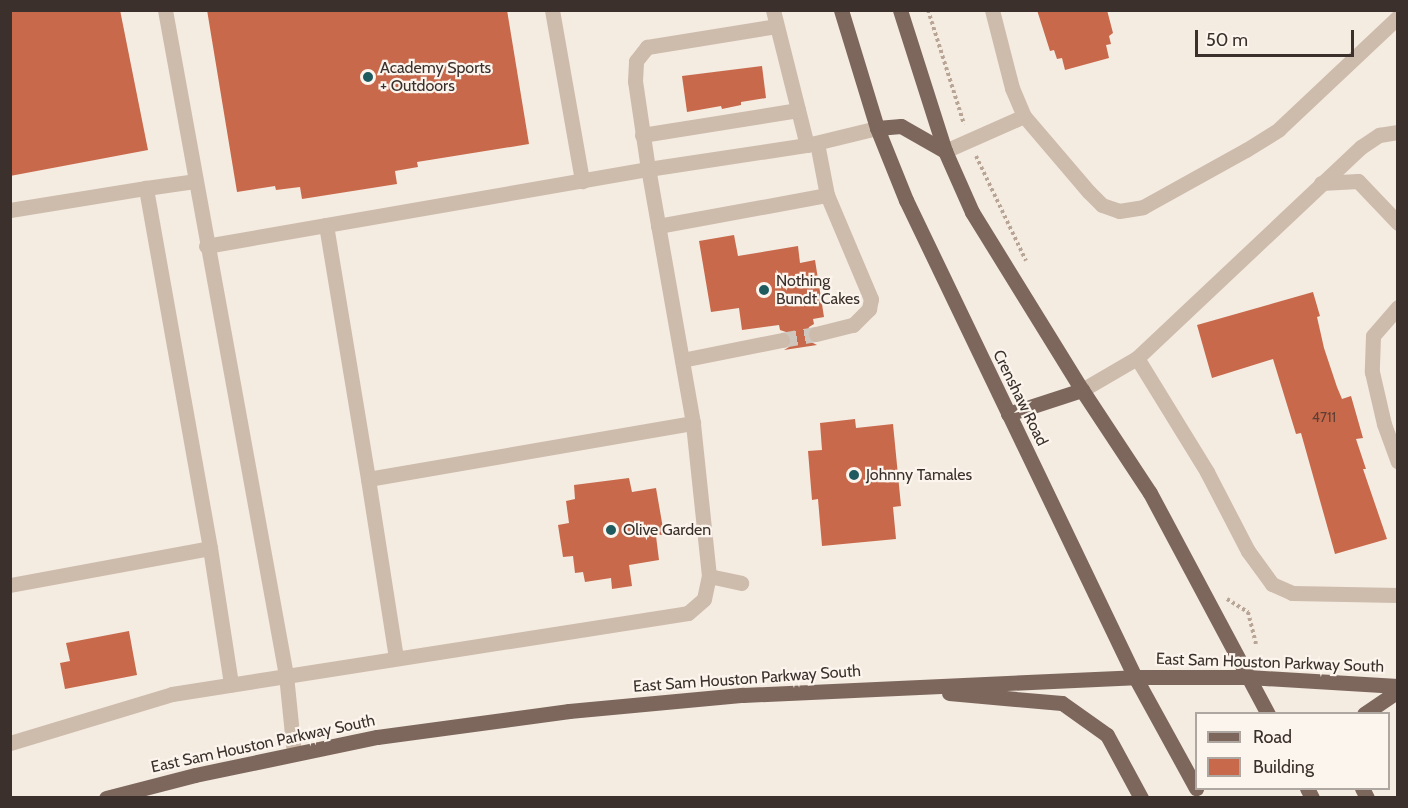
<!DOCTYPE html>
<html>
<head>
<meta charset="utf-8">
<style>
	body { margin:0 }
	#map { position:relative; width:1408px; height:808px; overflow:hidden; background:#f4ebe1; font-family:Cabin,sans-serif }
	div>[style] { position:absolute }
	.building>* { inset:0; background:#c8694b }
	.minor-tunnel>* { height:15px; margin-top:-7.5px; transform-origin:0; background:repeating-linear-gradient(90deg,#cfc6bd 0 15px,transparent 0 23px) }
	.path>* { height:4px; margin-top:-2px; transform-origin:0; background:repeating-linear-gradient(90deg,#b9a596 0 3px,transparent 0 6px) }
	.minor>* { height:15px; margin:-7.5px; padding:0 7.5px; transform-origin:7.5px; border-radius:7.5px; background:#cdbbac }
	.major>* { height:15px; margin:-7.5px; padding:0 7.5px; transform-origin:7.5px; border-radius:7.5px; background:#7d675c }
	.dots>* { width:16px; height:16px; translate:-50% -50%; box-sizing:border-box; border:3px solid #fbf5ee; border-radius:50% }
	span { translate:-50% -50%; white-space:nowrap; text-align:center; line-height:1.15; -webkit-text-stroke:4.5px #fbf5ee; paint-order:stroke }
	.number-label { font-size:14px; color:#5e3e33 }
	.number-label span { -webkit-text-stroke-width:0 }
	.poi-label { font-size:16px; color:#3b302b }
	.left { translate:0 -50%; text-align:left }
	.street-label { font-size:16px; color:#3b302b }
	.frame { position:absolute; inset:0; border:12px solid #3b302b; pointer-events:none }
	.legend { position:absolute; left:1195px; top:712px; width:195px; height:78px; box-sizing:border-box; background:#fbf5ee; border:2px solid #aea6a0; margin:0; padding:8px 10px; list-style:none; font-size:18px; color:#3b302b }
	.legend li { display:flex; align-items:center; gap:12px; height:30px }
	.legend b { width:30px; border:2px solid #aea6a0 }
	.scale { position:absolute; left:1195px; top:30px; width:159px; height:27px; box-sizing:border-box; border:3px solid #3b302b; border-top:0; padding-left:8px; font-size:18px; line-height:21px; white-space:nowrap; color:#3b302b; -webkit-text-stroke:4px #fbf5ee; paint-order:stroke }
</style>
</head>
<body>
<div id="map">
	<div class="building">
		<i style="clip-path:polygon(10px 10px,120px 10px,148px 150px,10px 176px)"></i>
		<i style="clip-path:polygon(207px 10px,507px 10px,529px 144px,417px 162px,418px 167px,395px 171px,397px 184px,302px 199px,300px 187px,276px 190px,275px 186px,237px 192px)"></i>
		<i style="clip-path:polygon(1037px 10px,1107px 10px,1113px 33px,1109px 36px,1111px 44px,1106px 45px,1109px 58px,1065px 70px,1062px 58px,1057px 59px,1054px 50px,1050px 51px)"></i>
		<i style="clip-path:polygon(762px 66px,766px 98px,741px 102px,741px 105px,722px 109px,721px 106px,687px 112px,682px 76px)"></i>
		<i style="clip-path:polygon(734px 235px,738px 256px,798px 246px,800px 263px,815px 260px,824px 317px,813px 319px,814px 324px,809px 327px,806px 336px,809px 341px,817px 345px,784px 350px,789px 347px,792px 339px,789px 333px,780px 330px,779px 325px,742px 330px,739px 308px,711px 312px,699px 241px)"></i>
		<i style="clip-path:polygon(1313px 292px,1320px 316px,1317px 317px,1324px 348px,1337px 387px,1342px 399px,1351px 396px,1363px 438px,1356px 439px,1366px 469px,1363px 469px,1387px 539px,1335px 554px,1301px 433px,1296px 434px,1273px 359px,1212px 378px,1197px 325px)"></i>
		<i style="clip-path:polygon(855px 419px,856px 428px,893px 424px,901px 506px,893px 507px,896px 539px,822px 546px,818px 499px,812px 500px,808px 451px,822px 450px,820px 423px)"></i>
		<i style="clip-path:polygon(629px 478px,632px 492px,656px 488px,664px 534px,656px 536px,659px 560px,629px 565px,632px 586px,612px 589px,611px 578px,585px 582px,583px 572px,575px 573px,573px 556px,563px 557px,558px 525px,569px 523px,566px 501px,575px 499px,574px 485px)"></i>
		<i style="clip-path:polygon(129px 631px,137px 675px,65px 689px,60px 663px,70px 661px,66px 643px)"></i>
	</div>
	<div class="minor-tunnel">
		<i style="left:782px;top:340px;width:35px;rotate:-10deg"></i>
	</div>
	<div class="path">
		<i style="left:928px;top:10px;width:120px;rotate:72.5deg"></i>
		<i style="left:976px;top:156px;width:116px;rotate:64.5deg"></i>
		<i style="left:1227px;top:599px;width:25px;rotate:32deg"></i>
		<i style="left:1248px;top:612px;width:33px;rotate:76deg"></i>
	</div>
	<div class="minor">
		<i style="left:165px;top:10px;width:676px;rotate:79.69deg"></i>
		<i style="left:286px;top:675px;width:79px;rotate:84.2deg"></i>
		<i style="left:552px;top:10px;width:174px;rotate:80deg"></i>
		<i style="left:773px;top:10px;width:139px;rotate:75.9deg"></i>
		<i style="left:992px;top:10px;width:81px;rotate:75.6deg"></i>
		<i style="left:1012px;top:88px;width:30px;rotate:67deg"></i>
		<i style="left:1024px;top:116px;width:100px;rotate:49.5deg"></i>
		<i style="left:1089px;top:192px;width:18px;rotate:45deg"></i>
		<i style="left:1102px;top:205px;width:18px;rotate:19deg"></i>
		<i style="left:1119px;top:211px;width:24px;rotate:-9deg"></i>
		<i style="left:1143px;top:207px;width:118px;rotate:-29deg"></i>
		<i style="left:1246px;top:150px;width:39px;rotate:-32deg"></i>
		<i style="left:1279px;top:129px;width:163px;rotate:-43.3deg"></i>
		<i style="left:642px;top:135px;width:158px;rotate:-9.1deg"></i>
		<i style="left:945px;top:151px;width:86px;rotate:-23.9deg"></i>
		<i style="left:1321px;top:183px;width:37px;rotate:-3deg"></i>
		<i style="left:1358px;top:181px;width:58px;rotate:46.4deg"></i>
		<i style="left:10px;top:210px;width:138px;rotate:-9.2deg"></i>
		<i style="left:326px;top:225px;width:257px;rotate:80.6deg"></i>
		<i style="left:368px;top:479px;width:330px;rotate:-9.8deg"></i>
		<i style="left:658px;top:226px;width:172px;rotate:-10.4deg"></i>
		<i style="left:206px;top:246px;width:449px;rotate:-9.9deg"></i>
		<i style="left:648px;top:169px;width:161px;rotate:-8.6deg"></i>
		<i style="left:807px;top:145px;width:72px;rotate:-13.7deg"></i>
		<i style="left:1398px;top:307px;width:38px;rotate:131deg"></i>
		<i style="left:1373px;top:336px;width:36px;rotate:92deg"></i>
		<i style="left:1372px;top:372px;width:53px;rotate:77deg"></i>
		<i style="left:1384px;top:424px;width:40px;rotate:69.8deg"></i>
		<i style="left:816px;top:334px;width:38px;rotate:-14deg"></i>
		<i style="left:853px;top:325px;width:23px;rotate:-45deg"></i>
		<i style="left:869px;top:309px;width:10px;rotate:-79deg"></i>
		<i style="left:871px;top:299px;width:113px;rotate:-112.9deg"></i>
		<i style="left:827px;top:195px;width:53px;rotate:-100.9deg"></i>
		<i style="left:1137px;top:358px;width:134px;rotate:58.4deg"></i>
		<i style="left:1207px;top:472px;width:89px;rotate:62.6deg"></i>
		<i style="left:1248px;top:551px;width:41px;rotate:54deg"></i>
		<i style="left:1272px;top:584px;width:22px;rotate:24deg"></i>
		<i style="left:1292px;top:593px;width:106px;rotate:1.1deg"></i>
		<i style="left:682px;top:360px;width:102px;rotate:-11.3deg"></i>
		<i style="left:1082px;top:390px;width:64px;rotate:-30.2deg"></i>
		<i style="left:1137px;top:358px;width:308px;rotate:-43.3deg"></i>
		<i style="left:1361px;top:147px;width:22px;rotate:-34deg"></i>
		<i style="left:1379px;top:135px;width:19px;rotate:-9deg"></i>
		<i style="left:368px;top:479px;width:181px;rotate:81.1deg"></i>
		<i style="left:210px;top:548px;width:138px;rotate:81.2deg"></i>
		<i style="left:709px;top:576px;width:33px;rotate:12deg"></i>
		<i style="left:10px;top:585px;width:203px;rotate:-10.5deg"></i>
		<i style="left:210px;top:548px;width:366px;rotate:-100.1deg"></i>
		<i style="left:146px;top:188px;width:49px;rotate:-8.1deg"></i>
		<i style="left:10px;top:743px;width:169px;rotate:-16.8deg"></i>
		<i style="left:172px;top:694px;width:522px;rotate:-8.92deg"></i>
		<i style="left:688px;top:613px;width:21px;rotate:-41deg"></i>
		<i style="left:704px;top:599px;width:24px;rotate:-78deg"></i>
		<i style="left:709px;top:576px;width:154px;rotate:-96deg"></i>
		<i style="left:693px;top:423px;width:258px;rotate:-100deg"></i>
		<i style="left:648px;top:169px;width:89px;rotate:-98.4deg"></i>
		<i style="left:635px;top:81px;width:20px;rotate:-87deg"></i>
		<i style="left:636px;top:61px;width:18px;rotate:-52deg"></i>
		<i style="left:647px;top:47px;width:131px;rotate:-9.2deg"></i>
	</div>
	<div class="major">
		<i style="left:841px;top:10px;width:123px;rotate:73deg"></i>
		<i style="left:877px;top:128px;width:78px;rotate:68.1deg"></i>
		<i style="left:906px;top:200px;width:529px;rotate:64.36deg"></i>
		<i style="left:1135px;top:677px;width:127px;rotate:61.2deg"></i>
		<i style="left:900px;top:10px;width:148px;rotate:72.3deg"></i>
		<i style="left:945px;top:151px;width:67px;rotate:66.1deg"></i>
		<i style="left:972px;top:212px;width:209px;rotate:58.3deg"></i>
		<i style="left:1082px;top:390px;width:123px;rotate:56.6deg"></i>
		<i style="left:1150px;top:493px;width:251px;rotate:61.9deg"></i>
		<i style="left:877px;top:128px;width:24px;rotate:-5deg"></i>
		<i style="left:901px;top:126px;width:51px;rotate:29.6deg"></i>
		<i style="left:1008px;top:414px;width:78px;rotate:-18deg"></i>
		<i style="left:949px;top:693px;width:113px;rotate:5.1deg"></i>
		<i style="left:1062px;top:703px;width:55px;rotate:35.4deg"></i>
		<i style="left:1107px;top:735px;width:72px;rotate:61.6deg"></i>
		<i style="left:1364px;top:714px;width:41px;rotate:-34.1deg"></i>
		<i style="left:1307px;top:788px;width:11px;rotate:63deg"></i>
		<i style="left:1362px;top:788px;width:11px;rotate:63deg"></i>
		<i style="left:106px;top:798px;width:92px;rotate:-14.5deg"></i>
		<i style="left:195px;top:775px;width:186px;rotate:-11.8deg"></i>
		<i style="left:377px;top:737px;width:194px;rotate:-7.7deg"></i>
		<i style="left:569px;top:711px;width:175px;rotate:-5.3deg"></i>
		<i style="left:743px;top:695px;width:392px;rotate:-2.6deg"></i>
		<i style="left:1135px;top:677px;width:113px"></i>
		<i style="left:1248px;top:677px;width:150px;rotate:3.4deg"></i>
	</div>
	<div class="dots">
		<i style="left:368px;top:77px;background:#1f5a5e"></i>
		<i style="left:764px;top:290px;background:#1f5a5e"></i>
		<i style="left:854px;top:475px;background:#1f5a5e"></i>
		<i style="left:611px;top:530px;background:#1f5a5e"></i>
	</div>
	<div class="number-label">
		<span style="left:1324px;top:417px">4711</span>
	</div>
	<div class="poi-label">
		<span class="left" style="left:380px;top:77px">Academy Sports<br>+ Outdoors</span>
		<span class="left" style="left:776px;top:290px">Nothing<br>Bundt Cakes</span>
		<span class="left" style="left:866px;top:475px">Johnny Tamales</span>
		<span class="left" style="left:623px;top:530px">Olive Garden</span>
	</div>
	<div class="street-label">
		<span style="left:1020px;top:398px;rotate:64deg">Crenshaw Road</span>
		<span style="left:1270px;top:663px;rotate:2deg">East Sam Houston Parkway South</span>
		<span style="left:747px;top:679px;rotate:-4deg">East Sam Houston Parkway South</span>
		<span style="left:263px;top:744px;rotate:-12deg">East Sam Houston Parkway South</span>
	</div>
	<div class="frame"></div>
	<ul class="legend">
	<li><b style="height:8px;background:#7d675c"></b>Road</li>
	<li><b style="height:16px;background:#c8694b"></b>Building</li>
	</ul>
	<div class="scale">50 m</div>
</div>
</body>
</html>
